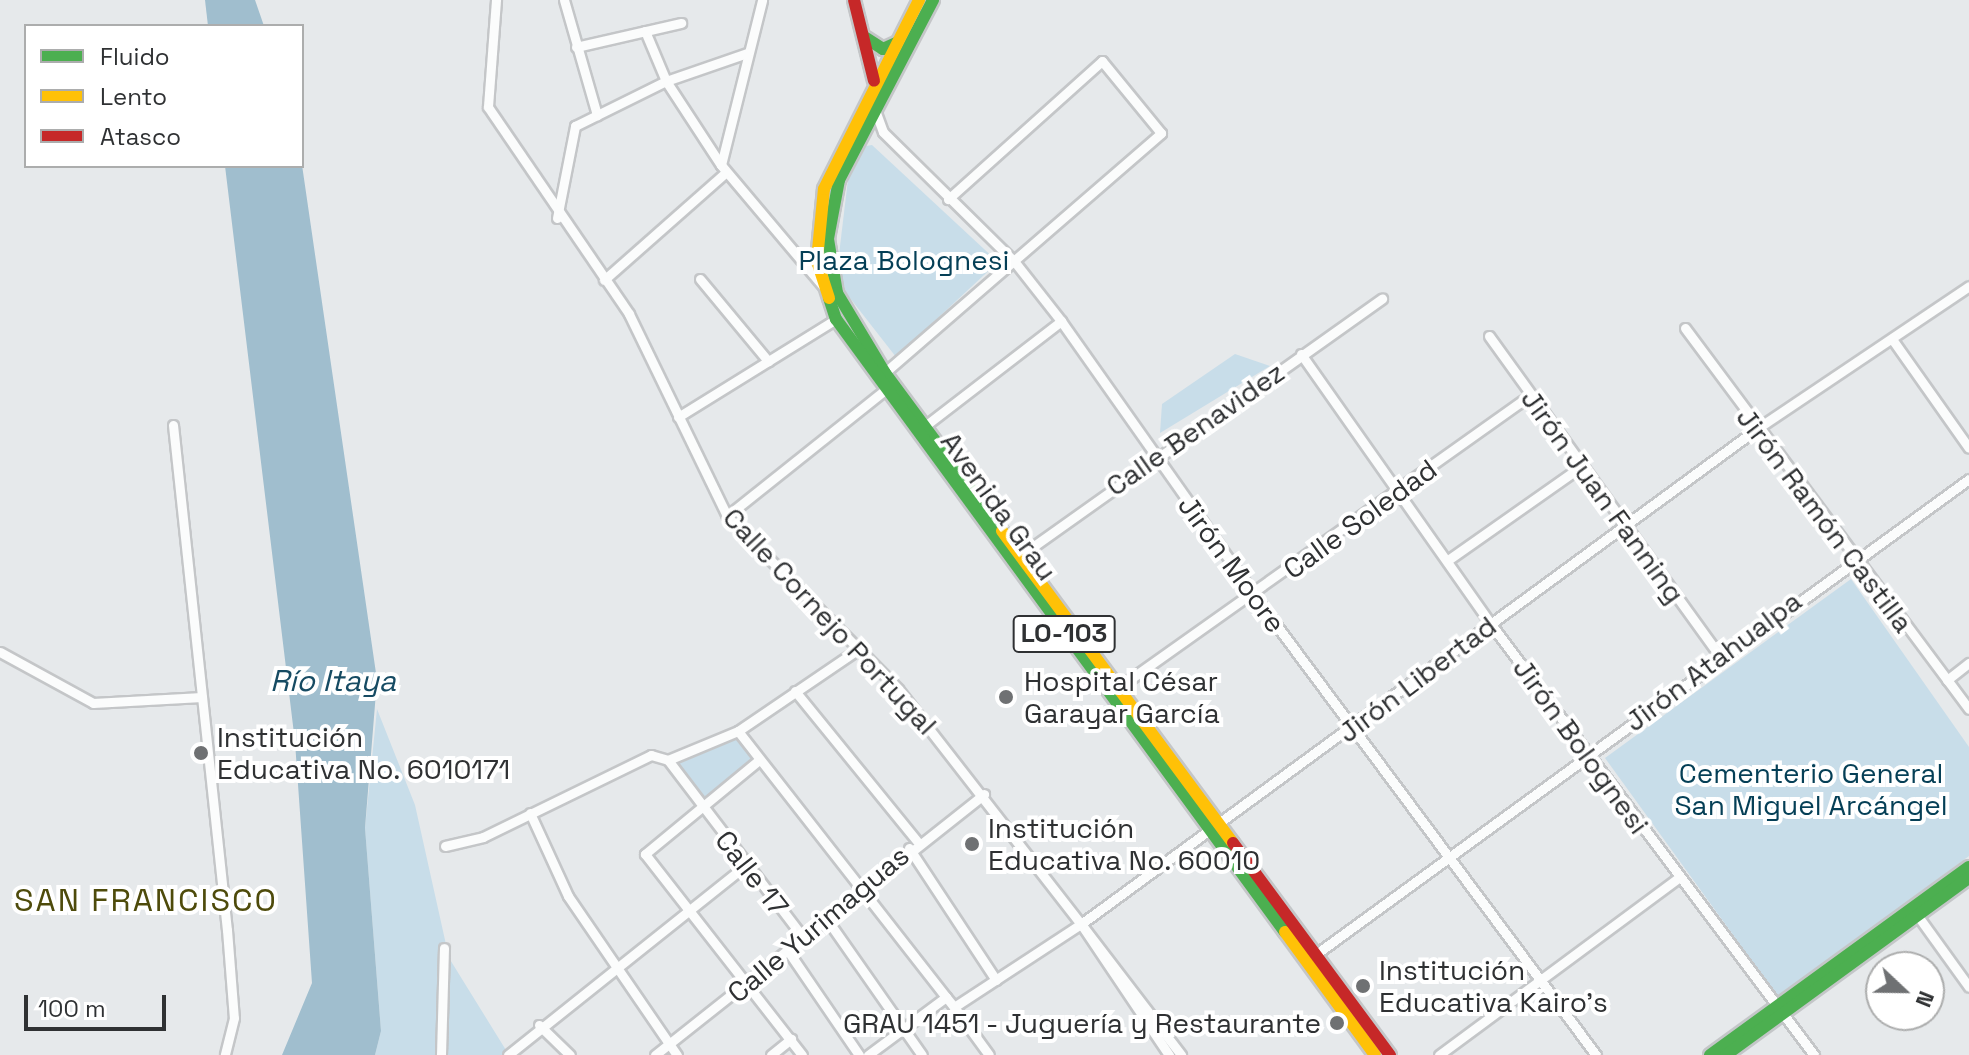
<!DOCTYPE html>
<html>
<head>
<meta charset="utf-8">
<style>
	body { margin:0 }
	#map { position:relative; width:1969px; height:1055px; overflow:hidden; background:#e6e9eb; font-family:"Space Grotesk",sans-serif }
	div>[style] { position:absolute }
	.green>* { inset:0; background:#c8dde9 }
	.water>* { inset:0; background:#a0bece }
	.roads { filter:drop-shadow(2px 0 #c4c6c8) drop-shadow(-2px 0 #c4c6c8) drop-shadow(0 2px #c4c6c8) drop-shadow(0 -2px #c4c6c8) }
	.street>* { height:9px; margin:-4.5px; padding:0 4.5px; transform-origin:4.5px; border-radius:4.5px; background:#fbfcfc }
	.fast>* { height:12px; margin:-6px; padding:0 6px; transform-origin:6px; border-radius:6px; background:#4caf50 }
	.slow>* { height:12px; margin:-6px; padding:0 6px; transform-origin:6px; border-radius:6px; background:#ffc107 }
	.jam>* { height:12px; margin:-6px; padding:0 6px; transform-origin:6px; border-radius:6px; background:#c62828 }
	.dots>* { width:22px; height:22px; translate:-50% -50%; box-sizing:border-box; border:4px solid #fff; border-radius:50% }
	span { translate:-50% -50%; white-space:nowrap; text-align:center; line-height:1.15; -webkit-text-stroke:8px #fff; paint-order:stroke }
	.shield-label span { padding:2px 6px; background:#fff; border:2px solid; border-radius:6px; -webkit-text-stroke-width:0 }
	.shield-label { font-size:26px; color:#2f3133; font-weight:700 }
	.park-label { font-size:28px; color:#053f56 }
	.street-label { font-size:28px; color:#2f3133 }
	.poi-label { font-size:28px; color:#2f3133 }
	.left { translate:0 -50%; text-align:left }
	.right { translate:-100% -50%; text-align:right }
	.water-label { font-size:30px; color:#164b63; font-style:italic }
	.quarter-label { font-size:32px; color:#4e4b0b; letter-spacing:2px }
	.legend { position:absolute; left:24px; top:24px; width:280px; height:144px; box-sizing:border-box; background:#fff; border:2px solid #acadad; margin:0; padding:10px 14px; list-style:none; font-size:24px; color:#2f3133 }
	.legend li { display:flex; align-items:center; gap:16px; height:40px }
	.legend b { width:40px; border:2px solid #acadad }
	.north { position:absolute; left:1865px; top:951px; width:80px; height:80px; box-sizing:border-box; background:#fff; border:2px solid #acadad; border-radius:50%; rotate:112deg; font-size:22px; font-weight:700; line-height:32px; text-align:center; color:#2f3133 }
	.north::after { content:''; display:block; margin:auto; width:28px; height:36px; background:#6f7173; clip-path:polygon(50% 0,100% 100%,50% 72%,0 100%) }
	.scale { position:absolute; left:24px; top:995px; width:142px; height:36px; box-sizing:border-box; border:4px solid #2f3133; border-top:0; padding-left:10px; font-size:24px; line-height:28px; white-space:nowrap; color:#2f3133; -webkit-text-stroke:6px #fff; paint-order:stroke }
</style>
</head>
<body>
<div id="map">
	<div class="green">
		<i style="clip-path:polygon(872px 145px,998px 262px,896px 357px,846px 293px,838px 263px,849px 171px,860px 147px)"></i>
		<i style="clip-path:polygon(1235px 354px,1270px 366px,1160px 433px,1162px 404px)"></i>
		<i style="clip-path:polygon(1851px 579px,1969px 747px,1969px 856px,1778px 997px,1605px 758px)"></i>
		<i style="clip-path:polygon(377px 709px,415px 805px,449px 958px,509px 1055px,375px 1055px,381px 1031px,365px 828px)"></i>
		<i style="clip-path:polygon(736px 736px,754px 761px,702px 801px,675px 763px)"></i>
	</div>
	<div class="water">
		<i style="clip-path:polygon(205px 0,255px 0,264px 26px,208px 26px)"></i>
		<i style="clip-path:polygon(302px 165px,377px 680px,365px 828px,381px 1031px,375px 1055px,282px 1055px,312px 983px,295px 742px,225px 166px)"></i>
	</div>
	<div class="roads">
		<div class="street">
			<i style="left:496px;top:0;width:107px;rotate:94.3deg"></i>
			<i style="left:488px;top:107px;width:250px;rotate:55.7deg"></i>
			<i style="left:629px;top:314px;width:225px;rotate:64.1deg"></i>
			<i style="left:727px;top:516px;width:243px;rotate:45.3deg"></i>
			<i style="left:898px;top:689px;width:298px;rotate:52.1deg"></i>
			<i style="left:1081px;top:924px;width:158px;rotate:56.1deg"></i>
			<i style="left:564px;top:0;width:120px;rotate:74deg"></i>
			<i style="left:645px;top:31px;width:54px;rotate:67.2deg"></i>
			<i style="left:666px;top:81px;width:100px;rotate:56.8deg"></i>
			<i style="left:721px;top:165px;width:158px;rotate:49.9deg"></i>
			<i style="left:576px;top:47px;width:108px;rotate:-12.9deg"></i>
			<i style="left:875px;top:110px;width:23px;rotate:70deg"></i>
			<i style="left:883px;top:132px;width:184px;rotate:44.6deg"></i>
			<i style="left:1014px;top:261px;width:76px;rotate:51.9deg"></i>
			<i style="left:1061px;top:321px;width:335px;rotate:54.8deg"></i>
			<i style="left:1254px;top:595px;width:573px;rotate:53.37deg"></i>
			<i style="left:721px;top:165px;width:170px;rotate:-76deg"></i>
			<i style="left:557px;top:218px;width:94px;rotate:-78.9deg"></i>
			<i style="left:575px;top:126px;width:102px;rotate:-26.3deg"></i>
			<i style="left:666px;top:81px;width:86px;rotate:-19.1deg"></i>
			<i style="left:700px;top:279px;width:107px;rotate:50.3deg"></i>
			<i style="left:604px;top:280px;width:163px;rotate:-41.5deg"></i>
			<i style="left:1685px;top:328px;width:475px;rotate:53.3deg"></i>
			<i style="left:1489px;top:336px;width:393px;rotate:54.2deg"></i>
			<i style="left:1892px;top:339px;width:133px;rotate:54.8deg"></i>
			<i style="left:1301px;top:354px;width:329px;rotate:54.9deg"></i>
			<i style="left:1490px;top:623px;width:540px;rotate:53.13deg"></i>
			<i style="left:883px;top:374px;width:368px;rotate:-40.9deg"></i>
			<i style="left:1161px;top:133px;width:93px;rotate:-129.3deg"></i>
			<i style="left:1102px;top:61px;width:207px;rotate:138.1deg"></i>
			<i style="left:678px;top:417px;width:186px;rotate:-31.8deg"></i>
			<i style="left:173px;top:425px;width:508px;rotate:83.9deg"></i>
			<i style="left:227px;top:930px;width:88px;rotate:85.5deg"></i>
			<i style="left:234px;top:1018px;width:38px;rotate:104deg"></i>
			<i style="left:921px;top:429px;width:177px;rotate:-37.6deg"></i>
			<i style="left:727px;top:516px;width:208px;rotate:-38.6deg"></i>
			<i style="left:1017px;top:558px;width:448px;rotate:-35.4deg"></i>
			<i style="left:1448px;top:560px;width:160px;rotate:-35.1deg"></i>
			<i style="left:0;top:652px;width:106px;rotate:28.7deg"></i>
			<i style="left:93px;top:703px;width:109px;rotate:-3.2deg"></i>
			<i style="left:1947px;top:680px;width:28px;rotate:-38deg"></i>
			<i style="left:1115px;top:690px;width:508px;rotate:-35.38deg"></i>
			<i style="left:795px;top:691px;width:193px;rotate:50.9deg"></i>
			<i style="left:738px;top:731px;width:338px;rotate:52deg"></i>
			<i style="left:668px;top:760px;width:223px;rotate:52.7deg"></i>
			<i style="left:759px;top:760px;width:148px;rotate:140.5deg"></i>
			<i style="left:645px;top:854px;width:255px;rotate:52deg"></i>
			<i style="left:530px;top:813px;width:91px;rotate:65.4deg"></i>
			<i style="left:568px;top:896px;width:193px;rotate:55.6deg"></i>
			<i style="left:445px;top:846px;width:39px;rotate:-13deg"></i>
			<i style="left:483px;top:837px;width:187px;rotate:-26deg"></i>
			<i style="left:651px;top:755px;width:18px;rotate:16deg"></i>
			<i style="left:668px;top:760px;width:76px;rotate:-22.5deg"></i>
			<i style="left:738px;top:731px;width:148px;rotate:-34.2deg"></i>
			<i style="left:909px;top:848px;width:158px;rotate:56.6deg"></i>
			<i style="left:1915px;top:912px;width:92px;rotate:54.2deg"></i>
			<i style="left:826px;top:918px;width:167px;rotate:55deg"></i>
			<i style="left:1081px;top:924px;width:165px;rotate:52.6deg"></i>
			<i style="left:788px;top:951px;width:126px;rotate:55.7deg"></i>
			<i style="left:1312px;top:957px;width:812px;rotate:-36.04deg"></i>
			<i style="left:954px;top:1007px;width:59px;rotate:53.9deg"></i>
			<i style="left:539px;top:1025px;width:43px;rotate:44.1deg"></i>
			<i style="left:441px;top:1055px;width:107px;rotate:-88.4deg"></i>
			<i style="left:508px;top:1055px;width:303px;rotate:-38.6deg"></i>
			<i style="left:655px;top:1055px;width:420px;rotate:-38.4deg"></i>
			<i style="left:771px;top:1055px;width:26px;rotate:-39deg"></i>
			<i style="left:868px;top:1055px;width:97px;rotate:-36.6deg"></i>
			<i style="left:946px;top:997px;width:13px;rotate:51deg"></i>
			<i style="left:954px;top:1007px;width:152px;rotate:-33.2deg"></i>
			<i style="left:1081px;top:924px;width:839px;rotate:-36.23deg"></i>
			<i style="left:1758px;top:428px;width:254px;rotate:-33.9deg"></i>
			<i style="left:1439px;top:1055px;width:297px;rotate:-36.5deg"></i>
		</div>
		<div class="fast">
			<i style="left:933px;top:0;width:203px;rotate:117.6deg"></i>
			<i style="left:839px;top:180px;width:60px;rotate:100.6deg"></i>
			<i style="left:828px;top:239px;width:55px;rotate:80.5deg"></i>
			<i style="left:837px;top:293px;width:93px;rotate:59deg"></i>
			<i style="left:885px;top:373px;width:197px;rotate:53.5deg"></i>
			<i style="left:866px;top:38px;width:20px;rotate:33deg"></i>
			<i style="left:883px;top:49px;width:14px;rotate:-25deg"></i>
			<i style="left:829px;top:298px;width:22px;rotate:72deg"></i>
			<i style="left:836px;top:319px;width:760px;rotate:53.78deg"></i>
			<i style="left:1710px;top:1055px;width:320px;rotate:-36deg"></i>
			<i style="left:1726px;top:1055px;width:301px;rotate:-36.1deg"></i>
		</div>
		<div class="slow">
			<i style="left:829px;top:298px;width:40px;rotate:-108deg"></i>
			<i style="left:817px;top:260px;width:71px;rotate:-84.4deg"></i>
			<i style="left:824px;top:189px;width:212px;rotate:-63.3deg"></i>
			<i style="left:1002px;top:531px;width:388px;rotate:53.5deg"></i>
			<i style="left:1285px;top:932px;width:152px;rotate:53.8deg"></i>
		</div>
		<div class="jam">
			<i style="left:854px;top:0;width:83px;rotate:76.1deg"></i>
			<i style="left:1233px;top:843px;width:264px;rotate:53.5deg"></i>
		</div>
	</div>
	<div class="dots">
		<i style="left:1006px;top:697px;background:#6f7173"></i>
		<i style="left:201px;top:753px;background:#6f7173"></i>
		<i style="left:972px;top:844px;background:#6f7173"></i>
		<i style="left:1363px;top:986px;background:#6f7173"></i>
		<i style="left:1337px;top:1023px;background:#6f7173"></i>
	</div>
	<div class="shield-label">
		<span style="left:1064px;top:634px">LO-103</span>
	</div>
	<div class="park-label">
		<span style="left:904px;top:260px">Plaza Bolognesi</span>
		<span style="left:1811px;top:789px">Cementerio General<br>San Miguel Arcángel</span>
	</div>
	<div class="street-label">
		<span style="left:1195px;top:429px;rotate:-35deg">Calle Benavidez</span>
		<span style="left:1603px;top:496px;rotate:54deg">Jirón Juan Fanning</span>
		<span style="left:999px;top:506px;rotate:54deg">Avenida Grau</span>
		<span style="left:1360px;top:519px;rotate:-36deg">Calle Soledad</span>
		<span style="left:1825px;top:520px;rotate:53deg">Jirón Ramón Castilla</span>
		<span style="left:1232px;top:564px;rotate:54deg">Jirón Moore</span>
		<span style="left:830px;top:621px;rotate:47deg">Calle Cornejo Portugal</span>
		<span style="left:1713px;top:661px;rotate:-37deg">Jirón Atahualpa</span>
		<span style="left:1417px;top:679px;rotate:-37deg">Jirón Libertad</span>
		<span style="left:1581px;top:746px;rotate:54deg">Jirón Bolognesi</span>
		<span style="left:752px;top:873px;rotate:52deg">Calle 17</span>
		<span style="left:818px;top:924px;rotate:-40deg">Calle Yurimaguas</span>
	</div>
	<div class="poi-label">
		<span class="left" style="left:1024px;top:697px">Hospital César<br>Garayar García</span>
		<span class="left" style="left:217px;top:753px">Institución<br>Educativa No. 6010171</span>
		<span class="left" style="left:988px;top:844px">Institución<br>Educativa No. 60010</span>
		<span class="left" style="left:1379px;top:986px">Institución<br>Educativa Kairo's</span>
		<span class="right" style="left:1321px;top:1023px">GRAU 1451 - Juguería y Restaurante</span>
	</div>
	<div class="water-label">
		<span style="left:333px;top:681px">Río Itaya</span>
	</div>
	<div class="quarter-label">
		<span style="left:146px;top:900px">SAN FRANCISCO</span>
	</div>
	<ul class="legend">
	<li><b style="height:10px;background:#4caf50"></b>Fluido</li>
	<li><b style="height:10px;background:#ffc107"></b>Lento</li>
	<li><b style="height:10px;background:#c62828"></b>Atasco</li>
	</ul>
	<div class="north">N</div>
	<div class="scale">100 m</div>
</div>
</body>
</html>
